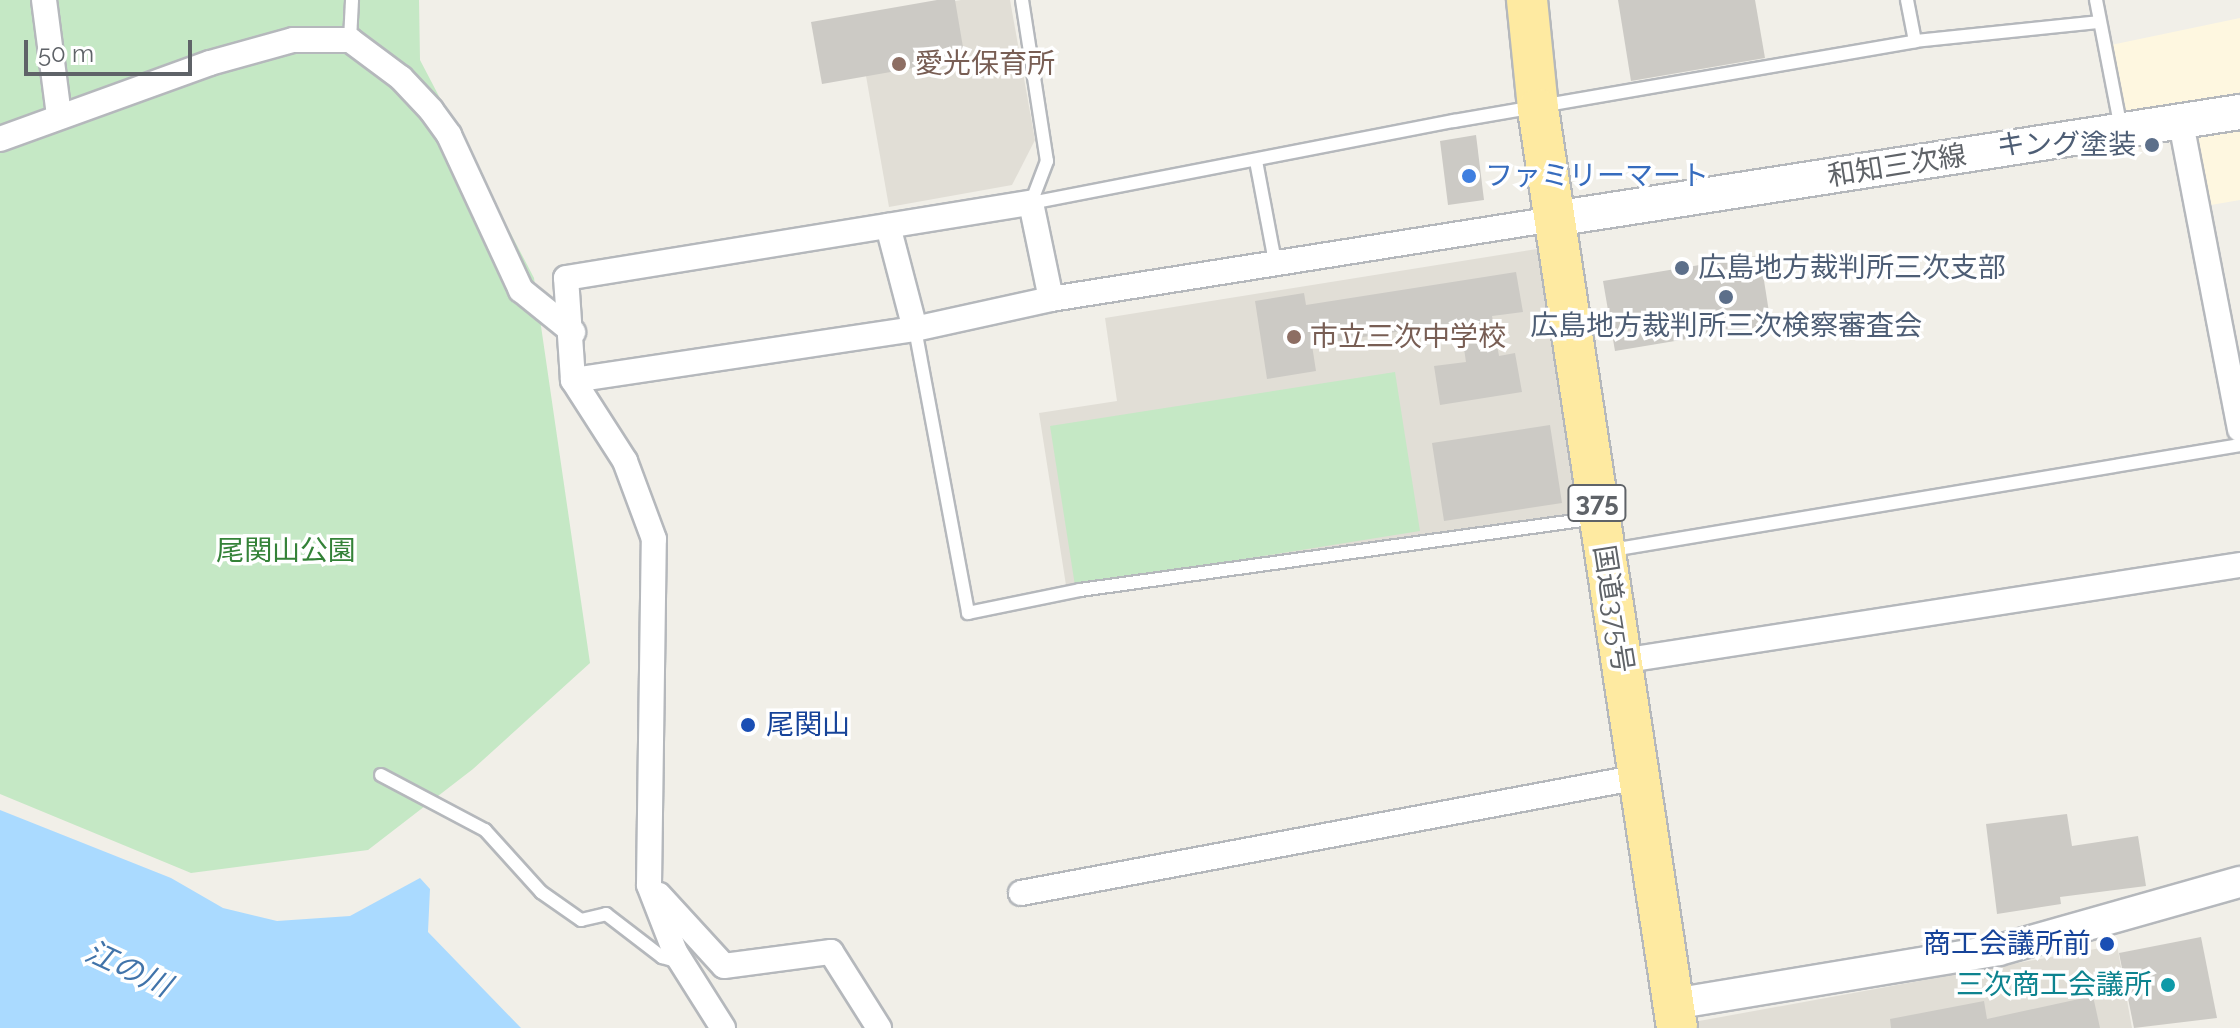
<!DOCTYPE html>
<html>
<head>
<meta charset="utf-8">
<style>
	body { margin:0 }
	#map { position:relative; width:2240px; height:1028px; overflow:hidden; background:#f1efe8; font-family:Raleway,"Noto Sans JP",sans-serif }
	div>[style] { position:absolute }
	.commercial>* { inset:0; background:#fef7e0 }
	.education>* { inset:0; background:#e1ded6 }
	.green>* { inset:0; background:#c5e8c5 }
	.water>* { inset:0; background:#aadaff }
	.building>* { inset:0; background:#cccac5 }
	.roads { filter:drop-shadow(2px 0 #b5b8bc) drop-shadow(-2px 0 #b5b8bc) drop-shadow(0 2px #b5b8bc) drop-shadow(0 -2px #b5b8bc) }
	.service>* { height:12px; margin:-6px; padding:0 6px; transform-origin:6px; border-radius:6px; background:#fff }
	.minor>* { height:24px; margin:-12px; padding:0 12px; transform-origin:12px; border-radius:12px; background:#fff }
	.tertiary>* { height:30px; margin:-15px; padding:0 15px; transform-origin:15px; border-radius:15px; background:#fff }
	.secondary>* { height:34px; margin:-17px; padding:0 17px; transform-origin:17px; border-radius:17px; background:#fff }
	.trunk>* { height:40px; margin:-20px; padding:0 20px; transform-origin:20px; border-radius:20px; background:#feeaa1 }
	.dots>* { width:22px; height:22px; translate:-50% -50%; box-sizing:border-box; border:4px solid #fff; border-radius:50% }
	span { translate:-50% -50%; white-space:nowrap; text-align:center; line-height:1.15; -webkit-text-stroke:7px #fff; paint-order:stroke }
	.shield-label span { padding:2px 6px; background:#fff; border:2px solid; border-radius:6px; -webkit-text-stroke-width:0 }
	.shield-label { font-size:26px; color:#5f6368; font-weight:700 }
	.education-label { font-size:28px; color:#785e54 }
	.left { translate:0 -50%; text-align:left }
	.service-label { font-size:28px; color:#4e5e75 }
	.right { translate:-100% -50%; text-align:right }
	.street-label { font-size:28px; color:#5f6368 }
	.shop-label { font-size:28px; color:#366cbe }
	.park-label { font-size:28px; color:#348238 }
	.transit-label { font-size:28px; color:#164399 }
	.culture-label { font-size:28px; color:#0d838f }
	.water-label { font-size:30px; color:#4174aa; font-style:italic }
	.scale { position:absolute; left:24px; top:40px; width:168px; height:36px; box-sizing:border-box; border:4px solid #5f6368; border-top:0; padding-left:10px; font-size:24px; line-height:28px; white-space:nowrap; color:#5f6368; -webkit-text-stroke:6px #fff; paint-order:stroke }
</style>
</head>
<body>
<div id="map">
	<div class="commercial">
		<i style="clip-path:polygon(2240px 18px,2240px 200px,2205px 206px,2185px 111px,2124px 122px,2111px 45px)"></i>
	</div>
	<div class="education">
		<i style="clip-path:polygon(961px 0,1010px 0,1035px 140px,1012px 185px,889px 207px,856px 19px)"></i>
		<i style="clip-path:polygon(1537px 249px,1580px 516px,1068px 598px,1039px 413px,1117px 401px,1105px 318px)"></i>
		<i style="clip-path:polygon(2117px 945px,2132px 1028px,1689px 1028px,1688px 1023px)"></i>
	</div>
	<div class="green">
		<i style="clip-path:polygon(0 0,419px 0,420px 60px,534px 278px,590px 663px,473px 769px,368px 850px,191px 873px,0 794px)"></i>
		<i style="clip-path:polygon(1395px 372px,1420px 531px,1075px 586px,1050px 426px)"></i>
	</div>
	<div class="water">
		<i style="clip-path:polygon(0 810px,171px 878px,223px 908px,277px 921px,350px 916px,420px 878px,430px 889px,428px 932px,521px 1028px,0 1028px)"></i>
	</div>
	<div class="building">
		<i style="clip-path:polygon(937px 0,955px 0,965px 59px,822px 84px,811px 22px)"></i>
		<i style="clip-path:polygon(1618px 0,1755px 0,1765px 58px,1631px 81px)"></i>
		<i style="clip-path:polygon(1476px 135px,1484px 200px,1448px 205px,1440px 141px)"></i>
		<i style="clip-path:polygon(1760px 255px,1771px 325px,1615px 351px,1603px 281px)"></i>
		<i style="clip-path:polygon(1516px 272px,1523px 312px,1492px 316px,1499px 356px,1515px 353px,1522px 392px,1440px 405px,1434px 366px,1466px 362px,1460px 322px,1312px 345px,1316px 371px,1267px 379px,1255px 301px,1304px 293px,1306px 305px)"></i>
		<i style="clip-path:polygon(1550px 425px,1562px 503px,1444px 521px,1432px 443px)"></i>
		<i style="clip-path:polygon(2067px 814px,2072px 846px,2138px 836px,2146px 886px,2060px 897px,2061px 904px,1997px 914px,1986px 824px)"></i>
		<i style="clip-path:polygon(2201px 937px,2217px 1018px,2134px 1028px,2119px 953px)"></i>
		<i style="clip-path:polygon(2093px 996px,2100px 1028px,1891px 1028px,1890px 1019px,1984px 1001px,1987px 1019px)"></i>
	</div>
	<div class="roads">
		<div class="service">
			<i style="left:1022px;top:0;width:163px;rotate:81.2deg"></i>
			<i style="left:1047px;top:161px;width:45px;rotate:110.9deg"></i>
			<i style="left:1907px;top:0;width:42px;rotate:79deg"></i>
			<i style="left:2096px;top:0;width:131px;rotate:79deg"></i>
			<i style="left:350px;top:40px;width:40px;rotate:-87.1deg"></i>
			<i style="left:1256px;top:161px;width:103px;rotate:79.3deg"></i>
			<i style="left:1031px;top:203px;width:431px;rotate:-11deg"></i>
			<i style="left:1454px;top:121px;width:468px;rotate:-9.8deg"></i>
			<i style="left:1915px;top:41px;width:185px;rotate:-5.9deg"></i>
			<i style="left:915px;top:329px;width:289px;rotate:79.4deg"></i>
			<i style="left:968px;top:613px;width:114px;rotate:-11.6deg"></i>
			<i style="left:1080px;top:590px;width:521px;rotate:-7.94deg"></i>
			<i style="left:1612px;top:550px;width:637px;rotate:-9.49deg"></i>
			<i style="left:381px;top:775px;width:118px;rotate:27.9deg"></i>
			<i style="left:485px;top:830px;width:84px;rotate:47.9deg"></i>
			<i style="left:541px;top:892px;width:49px;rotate:35deg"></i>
			<i style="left:581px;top:920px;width:26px;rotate:-13deg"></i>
			<i style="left:606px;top:914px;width:71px;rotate:37.5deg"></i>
			<i style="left:662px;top:957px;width:18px;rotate:16deg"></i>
		</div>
		<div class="minor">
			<i style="left:44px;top:0;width:116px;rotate:82.6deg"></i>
			<i style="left:2181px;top:123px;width:312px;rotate:79.1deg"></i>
			<i style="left:0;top:139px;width:223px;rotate:-19.9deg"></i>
			<i style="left:210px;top:63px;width:86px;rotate:-15.5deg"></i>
			<i style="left:293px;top:40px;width:57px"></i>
			<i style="left:350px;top:40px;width:64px;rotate:36.7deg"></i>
			<i style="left:401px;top:78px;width:44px;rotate:46.8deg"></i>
			<i style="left:431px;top:110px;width:31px;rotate:54deg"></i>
			<i style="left:449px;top:135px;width:171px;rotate:65.1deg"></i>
			<i style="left:521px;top:290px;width:67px;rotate:38.9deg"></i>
			<i style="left:888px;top:226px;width:106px;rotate:75.3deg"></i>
			<i style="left:573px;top:380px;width:346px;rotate:-8.5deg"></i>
			<i style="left:915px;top:329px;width:139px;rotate:-12.4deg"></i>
			<i style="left:1051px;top:299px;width:509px;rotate:-9.04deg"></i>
			<i style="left:1621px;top:661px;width:626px;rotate:-8.82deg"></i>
			<i style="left:1021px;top:893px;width:629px;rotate:-10.63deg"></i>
			<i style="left:659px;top:895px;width:96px;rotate:47.5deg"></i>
			<i style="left:724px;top:966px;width:108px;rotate:-7.5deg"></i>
			<i style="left:831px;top:952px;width:90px;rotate:57.7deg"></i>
			<i style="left:723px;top:1028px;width:90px;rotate:-122.3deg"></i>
			<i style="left:675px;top:952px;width:72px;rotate:-111.2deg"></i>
			<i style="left:649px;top:885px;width:346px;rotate:-89.2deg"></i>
			<i style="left:654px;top:539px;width:83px;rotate:-110.4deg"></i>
			<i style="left:625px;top:461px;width:96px;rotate:-122.7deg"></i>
			<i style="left:573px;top:380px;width:102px;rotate:-93.9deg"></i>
			<i style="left:566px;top:278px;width:471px;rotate:-9.2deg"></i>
			<i style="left:1031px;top:203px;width:98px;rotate:78.2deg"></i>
		</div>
		<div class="tertiary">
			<i style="left:1673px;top:1004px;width:330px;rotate:-9.4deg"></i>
			<i style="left:1999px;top:950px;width:250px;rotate:-15.8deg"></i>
		</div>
		<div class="secondary">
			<i style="left:1554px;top:219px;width:694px;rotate:-8.87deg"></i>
		</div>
		<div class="trunk">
			<i style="left:1527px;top:0;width:110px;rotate:84.2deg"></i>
			<i style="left:1538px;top:109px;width:929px;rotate:81.4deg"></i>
		</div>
	</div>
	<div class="dots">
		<i style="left:899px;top:64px;background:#8d6e63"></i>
		<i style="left:2152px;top:145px;background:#5c6f8a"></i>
		<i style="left:1469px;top:176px;background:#3f7fe0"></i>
		<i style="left:1682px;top:268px;background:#5c6f8a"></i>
		<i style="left:1726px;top:297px;background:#5c6f8a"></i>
		<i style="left:1294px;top:337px;background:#8d6e63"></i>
		<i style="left:748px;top:725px;background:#1a4fb4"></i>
		<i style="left:2107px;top:944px;background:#1a4fb4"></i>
		<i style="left:2168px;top:985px;background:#0f9aa8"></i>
	</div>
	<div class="shield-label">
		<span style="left:1597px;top:503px">375</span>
	</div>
	<div class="education-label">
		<span class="left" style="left:915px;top:64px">愛光保育所</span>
		<span class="left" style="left:1310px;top:337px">市立三次中学校</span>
	</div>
	<div class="service-label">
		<span class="right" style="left:2136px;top:145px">キング塗装</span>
		<span class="left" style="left:1698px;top:268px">広島地方裁判所三次支部</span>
		<span style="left:1726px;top:326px">広島地方裁判所三次検察審査会</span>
	</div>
	<div class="street-label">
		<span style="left:1897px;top:166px;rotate:-9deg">和知三次線</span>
		<span style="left:1613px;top:609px;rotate:81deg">国道375号</span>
	</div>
	<div class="shop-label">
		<span class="left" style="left:1485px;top:176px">ファミリーマート</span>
	</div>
	<div class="park-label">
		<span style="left:286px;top:551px">尾関山公園</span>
	</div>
	<div class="transit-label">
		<span class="left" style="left:766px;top:725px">尾関山</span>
		<span class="right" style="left:2091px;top:944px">商工会議所前</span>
	</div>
	<div class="culture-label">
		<span class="right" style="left:2152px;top:985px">三次商工会議所</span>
	</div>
	<div class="water-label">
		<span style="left:128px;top:969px;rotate:25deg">江の川</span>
	</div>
	<div class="scale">50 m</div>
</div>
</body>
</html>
